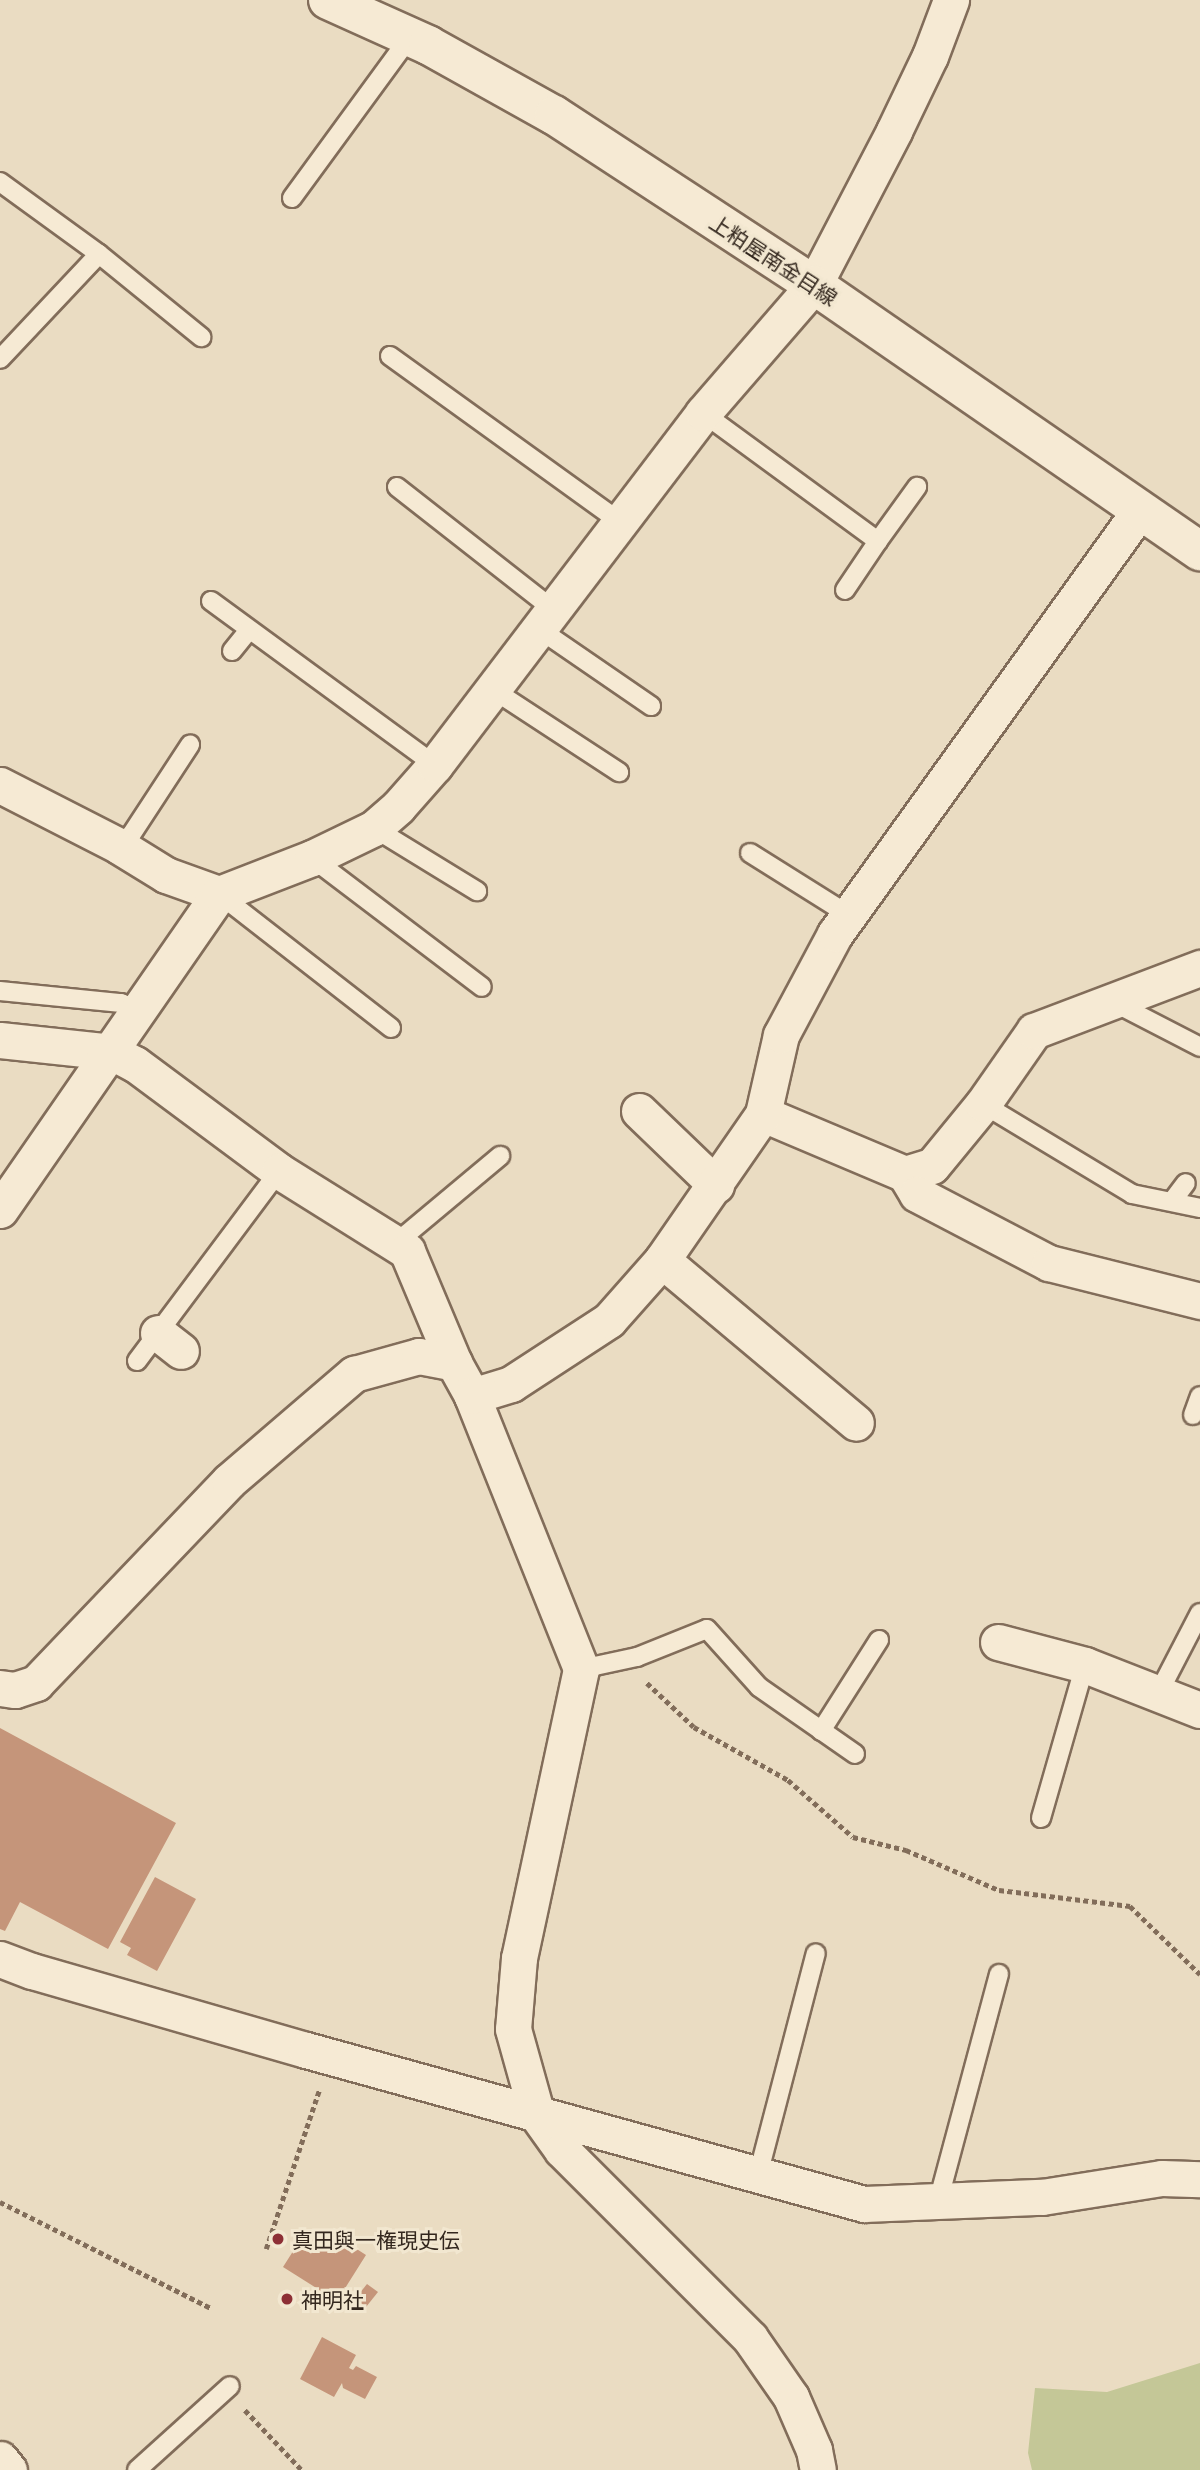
<!DOCTYPE html>
<html>
<head>
<meta charset="utf-8">
<style>
	body { margin:0 }
	#map { position:relative; width:1200px; height:2470px; overflow:hidden; background:#eadcc2; font-family:Literata,"Noto Sans JP",serif }
	div>[style] { position:absolute }
	.green>* { inset:0; background:#c4c797 }
	.building>* { inset:0; background:#c5957a }
	.path>* { height:4.5px; margin-top:-2.25px; transform-origin:0; background:repeating-linear-gradient(90deg,#826d5a 0 5px,transparent 0 8.5px) }
	.roads { filter:drop-shadow(2px 0 #826d5a) drop-shadow(-2px 0 #826d5a) drop-shadow(0 2px #826d5a) drop-shadow(0 -2px #826d5a) }
	.service>* { height:18px; margin:-9px; padding:0 9px; transform-origin:9px; border-radius:9px; background:#f6ead4 }
	.minor>* { height:35px; margin:-17.5px; padding:0 17.5px; transform-origin:17.5px; border-radius:17.5px; background:#f6ead4 }
	.secondary>* { height:38px; margin:-19px; padding:0 19px; transform-origin:19px; border-radius:19px; background:#f6ead4 }
	.dots>* { width:19px; height:19px; translate:-50% -50%; box-sizing:border-box; border:4px solid #f2e7d0; border-radius:50% }
	span { translate:-50% -50%; white-space:nowrap; text-align:center; line-height:1.15; -webkit-text-stroke:6px #f2e7d0; paint-order:stroke }
	.street-label { font-size:21px; color:#33271e }
	.poi-label { font-size:21px; color:#33271e }
	.left { translate:0 -50%; text-align:left }
</style>
</head>
<body>
<div id="map">
	<div class="green">
		<i style="clip-path:polygon(1200px 2363px,1200px 2470px,1032px 2470px,1028px 2453px,1035px 2388px,1107px 2392px)"></i>
	</div>
	<div class="building">
		<i style="clip-path:polygon(0 1728px,176px 1823px,108px 1949px,20px 1902px,5px 1931px,0 1929px)"></i>
		<i style="clip-path:polygon(155px 1877px,196px 1899px,157px 1971px,127px 1955px,131px 1948px,120px 1942px)"></i>
		<i style="clip-path:polygon(304px 2234px,326px 2248px,335px 2235px,366px 2255px,337px 2301px,283px 2267px)"></i>
		<i style="clip-path:polygon(367px 2284px,378px 2292px,366px 2307px,355px 2299px)"></i>
		<i style="clip-path:polygon(322px 2337px,356px 2355px,349px 2368px,353px 2370px,356px 2366px,377px 2377px,365px 2399px,343px 2388px,342px 2383px,334px 2397px,300px 2379px)"></i>
	</div>
	<div class="path">
		<i style="left:647px;top:1683px;width:64px;rotate:43.1deg"></i>
		<i style="left:694px;top:1727px;width:108px;rotate:29.4deg"></i>
		<i style="left:788px;top:1780px;width:86px;rotate:41.2deg"></i>
		<i style="left:853px;top:1837px;width:55px;rotate:13.8deg"></i>
		<i style="left:906px;top:1850px;width:101px;rotate:23.3deg"></i>
		<i style="left:999px;top:1890px;width:132px;rotate:7deg"></i>
		<i style="left:1130px;top:1906px;width:98px;rotate:44.2deg"></i>
		<i style="left:0;top:2202px;width:236px;rotate:26.7deg"></i>
		<i style="left:266px;top:2249px;width:167px;rotate:-71.5deg"></i>
		<i style="left:245px;top:2410px;width:83px;rotate:46.5deg"></i>
	</div>
	<div class="roads">
		<div class="service">
			<i style="left:0;top:182px;width:122px;rotate:36deg"></i>
			<i style="left:99px;top:254px;width:144px;rotate:133.3deg"></i>
			<i style="left:292px;top:198px;width:200px;rotate:-53.8deg"></i>
			<i style="left:99px;top:254px;width:132px;rotate:39.1deg"></i>
			<i style="left:390px;top:356px;width:284px;rotate:35.8deg"></i>
			<i style="left:703px;top:413px;width:217px;rotate:36.2deg"></i>
			<i style="left:878px;top:541px;width:59px;rotate:124deg"></i>
			<i style="left:397px;top:487px;width:199px;rotate:38.1deg"></i>
			<i style="left:878px;top:541px;width:67px;rotate:-54.2deg"></i>
			<i style="left:211px;top:601px;width:278px;rotate:36.2deg"></i>
			<i style="left:539px;top:629px;width:136px;rotate:34.5deg"></i>
			<i style="left:232px;top:651px;width:27px;rotate:-51deg"></i>
			<i style="left:492px;top:689px;width:152px;rotate:33.2deg"></i>
			<i style="left:374px;top:828px;width:121px;rotate:31.5deg"></i>
			<i style="left:119px;top:846px;width:16px;rotate:-43deg"></i>
			<i style="left:131px;top:835px;width:108px;rotate:-56.8deg"></i>
			<i style="left:750px;top:853px;width:117px;rotate:32.1deg"></i>
			<i style="left:312px;top:858px;width:213px;rotate:37.2deg"></i>
			<i style="left:219px;top:894px;width:218px;rotate:37.9deg"></i>
			<i style="left:0;top:991px;width:122px;rotate:5.7deg"></i>
			<i style="left:121px;top:1003px;width:22px;rotate:22deg"></i>
			<i style="left:1113px;top:1002px;width:98px;rotate:27.3deg"></i>
			<i style="left:983px;top:1104px;width:174px;rotate:31.1deg"></i>
			<i style="left:1132px;top:1194px;width:69px;rotate:11.6deg"></i>
			<i style="left:1173px;top:1200px;width:21px;rotate:-53deg"></i>
			<i style="left:396px;top:1243px;width:136px;rotate:-39.9deg"></i>
			<i style="left:137px;top:1361px;width:237px;rotate:-53.2deg"></i>
			<i style="left:1193px;top:1415px;width:20px;rotate:-70deg"></i>
			<i style="left:581px;top:1669px;width:57px;rotate:-12.1deg"></i>
			<i style="left:637px;top:1657px;width:75px;rotate:-21.8deg"></i>
			<i style="left:707px;top:1629px;width:78px;rotate:48.1deg"></i>
			<i style="left:759px;top:1687px;width:117px;rotate:34.9deg"></i>
			<i style="left:1159px;top:1692px;width:89px;rotate:-62.6deg"></i>
			<i style="left:821px;top:1731px;width:108px;rotate:-57.5deg"></i>
			<i style="left:1041px;top:1818px;width:159px;rotate:-74deg"></i>
			<i style="left:758px;top:2175px;width:229px;rotate:-75.4deg"></i>
			<i style="left:939px;top:2198px;width:232px;rotate:-75deg"></i>
			<i style="left:137px;top:2470px;width:125px;rotate:-42.1deg"></i>
		</div>
		<div class="minor">
			<i style="left:0;top:785px;width:134px;rotate:27.1deg"></i>
			<i style="left:119px;top:846px;width:55px;rotate:31.7deg"></i>
			<i style="left:166px;top:875px;width:56px;rotate:19.7deg"></i>
			<i style="left:0;top:1040px;width:113px;rotate:6.1deg"></i>
			<i style="left:112px;top:1052px;width:26px;rotate:28deg"></i>
			<i style="left:135px;top:1064px;width:179px;rotate:36.6deg"></i>
			<i style="left:279px;top:1171px;width:151px;rotate:32deg"></i>
			<i style="left:407px;top:1251px;width:121px;rotate:67.2deg"></i>
			<i style="left:454px;top:1363px;width:38px;rotate:61deg"></i>
			<i style="left:472px;top:1396px;width:294px;rotate:68.2deg"></i>
			<i style="left:581px;top:1669px;width:296px;rotate:102.1deg"></i>
			<i style="left:519px;top:1958px;width:71px;rotate:94.8deg"></i>
			<i style="left:513px;top:2029px;width:89px;rotate:74.4deg"></i>
			<i style="left:537px;top:2115px;width:43px;rotate:54.5deg"></i>
			<i style="left:562px;top:2150px;width:266px;rotate:45deg"></i>
			<i style="left:750px;top:2338px;width:72px;rotate:55.2deg"></i>
			<i style="left:791px;top:2397px;width:58px;rotate:66.5deg"></i>
			<i style="left:814px;top:2450px;width:20px;rotate:79deg"></i>
			<i style="left:639px;top:1111px;width:107px;rotate:43.9deg"></i>
			<i style="left:763px;top:1114px;width:154px;rotate:22.9deg"></i>
			<i style="left:905px;top:1174px;width:28px;rotate:-17deg"></i>
			<i style="left:932px;top:1166px;width:80px;rotate:-50.6deg"></i>
			<i style="left:983px;top:1104px;width:89px;rotate:-55.1deg"></i>
			<i style="left:1034px;top:1031px;width:178px;rotate:-20.8deg"></i>
			<i style="left:905px;top:1174px;width:23px;rotate:59deg"></i>
			<i style="left:917px;top:1194px;width:149px;rotate:27.6deg"></i>
			<i style="left:1049px;top:1263px;width:156px;rotate:14.1deg"></i>
			<i style="left:0;top:1210px;width:384px;rotate:-55.3deg"></i>
			<i style="left:219px;top:894px;width:100px;rotate:-21.2deg"></i>
			<i style="left:312px;top:858px;width:69px;rotate:-25.8deg"></i>
			<i style="left:374px;top:828px;width:32px;rotate:-41deg"></i>
			<i style="left:398px;top:807px;width:56px;rotate:-48.6deg"></i>
			<i style="left:435px;top:765px;width:442px;rotate:-52.7deg"></i>
			<i style="left:703px;top:413px;width:169px;rotate:-49.1deg"></i>
			<i style="left:814px;top:285px;width:174px;rotate:-62.5deg"></i>
			<i style="left:894px;top:131px;width:83px;rotate:-64.4deg"></i>
			<i style="left:930px;top:56px;width:60px;rotate:-69.4deg"></i>
			<i style="left:662px;top:1260px;width:253px;rotate:40deg"></i>
			<i style="left:158px;top:1333px;width:29px;rotate:38deg"></i>
			<i style="left:472px;top:1396px;width:41px;rotate:-17.1deg"></i>
			<i style="left:511px;top:1384px;width:117px;rotate:-33.1deg"></i>
			<i style="left:609px;top:1320px;width:80px;rotate:-48.5deg"></i>
			<i style="left:662px;top:1260px;width:178px;rotate:-55.3deg"></i>
			<i style="left:763px;top:1114px;width:81px;rotate:-77.2deg"></i>
			<i style="left:781px;top:1035px;width:115px;rotate:-61.9deg"></i>
			<i style="left:835px;top:934px;width:522px;rotate:-54.27deg"></i>
			<i style="left:998px;top:1642px;width:90px;rotate:14.8deg"></i>
			<i style="left:1085px;top:1665px;width:123px;rotate:21.4deg"></i>
			<i style="left:0;top:1688px;width:15px;rotate:8deg"></i>
			<i style="left:15px;top:1690px;width:22px;rotate:-18deg"></i>
			<i style="left:36px;top:1683px;width:279px;rotate:-46.3deg"></i>
			<i style="left:229px;top:1481px;width:165px;rotate:-40.6deg"></i>
			<i style="left:354px;top:1374px;width:67px;rotate:-15.5deg"></i>
			<i style="left:419px;top:1356px;width:36px;rotate:11deg"></i>
			<i style="left:0;top:1959px;width:34px;rotate:21deg"></i>
			<i style="left:32px;top:1971px;width:285px;rotate:16.1deg"></i>
			<i style="left:306px;top:2050px;width:579px;rotate:15.43deg"></i>
			<i style="left:864px;top:2204px;width:178px;rotate:-2.3deg"></i>
			<i style="left:1042px;top:2197px;width:121px;rotate:-9deg"></i>
			<i style="left:1162px;top:2178px;width:38px;rotate:2deg"></i>
			<i style="left:0;top:2459px;width:14px;rotate:51deg"></i>
		</div>
		<div class="secondary">
			<i style="left:328px;top:0;width:110px;rotate:24.2deg"></i>
			<i style="left:428px;top:45px;width:144px;rotate:29.1deg"></i>
			<i style="left:554px;top:115px;width:311px;rotate:33.2deg"></i>
			<i style="left:814px;top:285px;width:469px;rotate:34.6deg"></i>
		</div>
	</div>
	<div class="dots">
		<i style="left:278px;top:2239px;background:#8d2f35"></i>
		<i style="left:287px;top:2299px;background:#8d2f35"></i>
	</div>
	<div class="street-label">
		<span style="left:774px;top:259px;rotate:33deg">上粕屋南金目線</span>
	</div>
	<div class="poi-label">
		<span class="left" style="left:292px;top:2239px">真田與一権現史伝</span>
		<span class="left" style="left:301px;top:2299px">神明社</span>
	</div>
</div>
</body>
</html>
